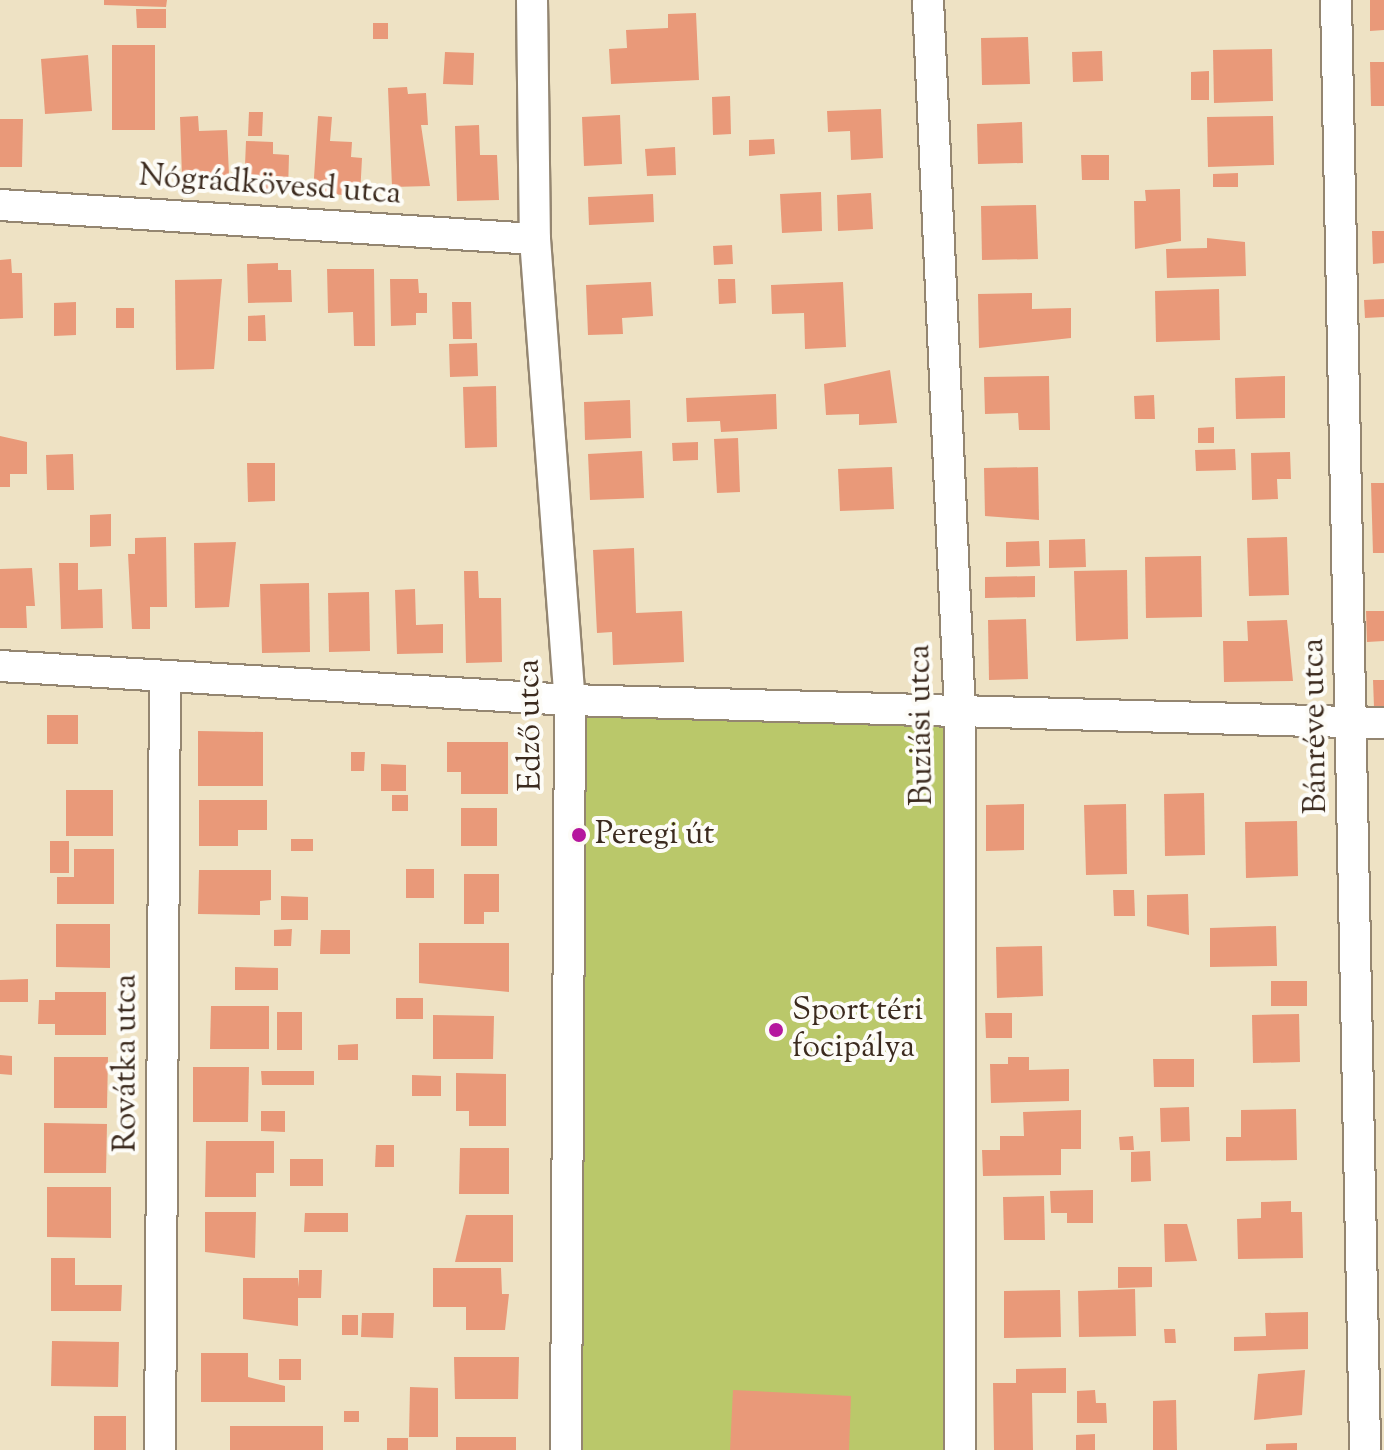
<!DOCTYPE html>
<html>
<head>
<meta charset="utf-8">
<style>
	body { margin:0 }
	#map { position:relative; width:1384px; height:1450px; overflow:hidden; background:#eee2c4; font-family:"Sorts Mill Goudy",serif }
	div>[style] { position:absolute }
	.green>* { inset:0; background:#bac86a }
	.building>* { inset:0; background:#e99979 }
	.roads { filter:drop-shadow(2px 0 #948671) drop-shadow(-2px 0 #948671) drop-shadow(0 2px #948671) drop-shadow(0 -2px #948671) }
	.street>* { height:30px; margin:-15px; padding:0 15px; transform-origin:15px; border-radius:15px; background:#fff }
	.dots>* { width:22px; height:22px; translate:-50% -50%; box-sizing:border-box; border:4px solid #fdfcf7; border-radius:50% }
	span { translate:-50% -50%; white-space:nowrap; text-align:center; line-height:1.15; -webkit-text-stroke:8px #fdfcf7; paint-order:stroke }
	.street-label { font-size:32px; color:#3b2a1e }
	.poi-label { font-size:32px; color:#3b2a1e }
	.left { translate:0 -50%; text-align:left }
</style>
</head>
<body>
<div id="map">
	<div class="green">
		<i style="clip-path:polygon(570px 700px,960px 714px,960px 1450px,566px 1450px)"></i>
	</div>
	<div class="building">
		<i style="clip-path:polygon(104px 0,167px 0,166px 7px,104px 5px)"></i>
		<i style="clip-path:polygon(1370px 0,1384px 0,1384px 30px,1370px 31px)"></i>
		<i style="clip-path:polygon(136px 9px,166px 9px,166px 28px,137px 28px)"></i>
		<i style="clip-path:polygon(696px 13px,699px 80px,611px 84px,609px 49px,627px 48px,626px 30px,668px 28px,668px 14px)"></i>
		<i style="clip-path:polygon(373px 23px,388px 23px,388px 39px,373px 39px)"></i>
		<i style="clip-path:polygon(1028px 37px,1030px 84px,982px 85px,981px 38px)"></i>
		<i style="clip-path:polygon(112px 45px,155px 45px,155px 130px,112px 130px)"></i>
		<i style="clip-path:polygon(1272px 49px,1273px 101px,1214px 103px,1213px 50px)"></i>
		<i style="clip-path:polygon(1102px 51px,1103px 81px,1073px 82px,1072px 52px)"></i>
		<i style="clip-path:polygon(445px 52px,474px 53px,473px 85px,443px 84px)"></i>
		<i style="clip-path:polygon(88px 55px,92px 111px,45px 114px,41px 59px)"></i>
		<i style="clip-path:polygon(1370px 62px,1384px 62px,1384px 106px,1371px 106px)"></i>
		<i style="clip-path:polygon(1209px 71px,1209px 100px,1191px 100px,1191px 72px)"></i>
		<i style="clip-path:polygon(407px 87px,408px 94px,426px 93px,428px 125px,421px 125px,430px 186px,392px 187px,388px 88px)"></i>
		<i style="clip-path:polygon(730px 96px,731px 134px,713px 135px,712px 97px)"></i>
		<i style="clip-path:polygon(881px 109px,883px 158px,851px 160px,850px 131px,828px 132px,827px 111px)"></i>
		<i style="clip-path:polygon(249px 112px,263px 112px,262px 136px,248px 136px)"></i>
		<i style="clip-path:polygon(620px 115px,622px 164px,584px 166px,582px 117px)"></i>
		<i style="clip-path:polygon(198px 116px,199px 131px,227px 130px,229px 175px,182px 177px,180px 117px)"></i>
		<i style="clip-path:polygon(318px 116px,332px 117px,330px 141px,352px 142px,351px 157px,362px 158px,360px 196px,313px 193px)"></i>
		<i style="clip-path:polygon(1273px 116px,1274px 165px,1208px 167px,1207px 117px)"></i>
		<i style="clip-path:polygon(0 119px,23px 119px,22px 167px,0 167px)"></i>
		<i style="clip-path:polygon(1022px 122px,1023px 163px,978px 164px,977px 124px)"></i>
		<i style="clip-path:polygon(479px 125px,480px 155px,497px 155px,499px 200px,457px 201px,455px 126px)"></i>
		<i style="clip-path:polygon(774px 139px,775px 154px,749px 156px,749px 140px)"></i>
		<i style="clip-path:polygon(246px 141px,273px 142px,273px 154px,289px 155px,288px 192px,244px 190px)"></i>
		<i style="clip-path:polygon(675px 147px,676px 175px,647px 176px,645px 149px)"></i>
		<i style="clip-path:polygon(1081px 155px,1109px 155px,1109px 180px,1082px 180px)"></i>
		<i style="clip-path:polygon(1238px 173px,1238px 187px,1213px 187px,1213px 174px)"></i>
		<i style="clip-path:polygon(1180px 189px,1181px 241px,1135px 249px,1134px 201px,1146px 201px,1145px 190px)"></i>
		<i style="clip-path:polygon(821px 192px,822px 231px,782px 233px,780px 194px)"></i>
		<i style="clip-path:polygon(871px 193px,873px 229px,838px 231px,837px 195px)"></i>
		<i style="clip-path:polygon(653px 194px,654px 222px,589px 225px,588px 197px)"></i>
		<i style="clip-path:polygon(1036px 205px,1038px 259px,982px 260px,981px 206px)"></i>
		<i style="clip-path:polygon(1372px 231px,1384px 231px,1384px 263px,1373px 264px)"></i>
		<i style="clip-path:polygon(1207px 238px,1245px 242px,1246px 276px,1167px 278px,1166px 249px,1207px 248px)"></i>
		<i style="clip-path:polygon(732px 245px,733px 264px,714px 265px,713px 246px)"></i>
		<i style="clip-path:polygon(11px 259px,12px 273px,22px 273px,23px 318px,0 319px,0 260px)"></i>
		<i style="clip-path:polygon(278px 263px,278px 270px,291px 270px,292px 302px,248px 303px,247px 264px)"></i>
		<i style="clip-path:polygon(327px 269px,374px 269px,375px 346px,354px 346px,353px 312px,328px 313px)"></i>
		<i style="clip-path:polygon(222px 279px,214px 369px,176px 370px,175px 280px)"></i>
		<i style="clip-path:polygon(390px 279px,418px 279px,419px 293px,427px 293px,427px 313px,416px 313px,416px 325px,391px 326px)"></i>
		<i style="clip-path:polygon(718px 279px,735px 279px,736px 303px,719px 304px)"></i>
		<i style="clip-path:polygon(651px 282px,653px 316px,622px 318px,623px 334px,588px 335px,586px 285px)"></i>
		<i style="clip-path:polygon(843px 282px,846px 347px,805px 349px,804px 313px,772px 314px,771px 285px)"></i>
		<i style="clip-path:polygon(1219px 289px,1220px 340px,1156px 342px,1155px 291px)"></i>
		<i style="clip-path:polygon(1032px 293px,1032px 309px,1071px 308px,1071px 338px,979px 348px,978px 294px)"></i>
		<i style="clip-path:polygon(1384px 299px,1384px 317px,1365px 318px,1364px 300px)"></i>
		<i style="clip-path:polygon(76px 302px,76px 335px,54px 336px,54px 303px)"></i>
		<i style="clip-path:polygon(452px 302px,471px 302px,472px 339px,453px 339px)"></i>
		<i style="clip-path:polygon(116px 308px,134px 308px,134px 328px,116px 328px)"></i>
		<i style="clip-path:polygon(265px 315px,266px 341px,248px 341px,248px 316px)"></i>
		<i style="clip-path:polygon(477px 343px,478px 376px,450px 377px,449px 344px)"></i>
		<i style="clip-path:polygon(890px 370px,897px 423px,859px 425px,859px 414px,826px 415px,824px 384px)"></i>
		<i style="clip-path:polygon(1049px 376px,1050px 430px,1019px 430px,1018px 413px,985px 414px,984px 377px)"></i>
		<i style="clip-path:polygon(1285px 376px,1285px 418px,1236px 419px,1235px 378px)"></i>
		<i style="clip-path:polygon(496px 386px,497px 447px,465px 448px,463px 387px)"></i>
		<i style="clip-path:polygon(776px 394px,777px 429px,721px 432px,720px 421px,687px 422px,686px 398px)"></i>
		<i style="clip-path:polygon(1154px 395px,1155px 419px,1135px 419px,1134px 396px)"></i>
		<i style="clip-path:polygon(630px 400px,631px 438px,585px 440px,584px 402px)"></i>
		<i style="clip-path:polygon(1214px 427px,1214px 443px,1198px 443px,1198px 428px)"></i>
		<i style="clip-path:polygon(0 436px,27px 442px,27px 474px,10px 474px,10px 487px,0 487px)"></i>
		<i style="clip-path:polygon(738px 438px,740px 492px,717px 493px,714px 439px)"></i>
		<i style="clip-path:polygon(698px 442px,698px 460px,673px 461px,672px 443px)"></i>
		<i style="clip-path:polygon(1235px 449px,1236px 470px,1196px 471px,1195px 450px)"></i>
		<i style="clip-path:polygon(642px 451px,644px 498px,590px 500px,588px 454px)"></i>
		<i style="clip-path:polygon(1290px 452px,1291px 479px,1277px 479px,1278px 499px,1252px 500px,1251px 453px)"></i>
		<i style="clip-path:polygon(73px 454px,74px 490px,47px 490px,46px 455px)"></i>
		<i style="clip-path:polygon(247px 463px,275px 463px,275px 501px,248px 502px)"></i>
		<i style="clip-path:polygon(892px 467px,894px 509px,840px 511px,838px 469px)"></i>
		<i style="clip-path:polygon(1038px 467px,1039px 520px,985px 516px,984px 468px)"></i>
		<i style="clip-path:polygon(1371px 483px,1384px 483px,1384px 553px,1373px 553px)"></i>
		<i style="clip-path:polygon(111px 514px,111px 546px,90px 547px,90px 515px)"></i>
		<i style="clip-path:polygon(166px 537px,167px 607px,150px 607px,150px 629px,132px 629px,128px 554px,135px 554px,135px 538px)"></i>
		<i style="clip-path:polygon(1287px 537px,1289px 595px,1249px 596px,1247px 538px)"></i>
		<i style="clip-path:polygon(1085px 539px,1086px 567px,1049px 568px,1049px 540px)"></i>
		<i style="clip-path:polygon(1039px 541px,1040px 566px,1006px 567px,1006px 542px)"></i>
		<i style="clip-path:polygon(236px 542px,229px 607px,195px 608px,194px 543px)"></i>
		<i style="clip-path:polygon(634px 548px,636px 613px,682px 611px,684px 662px,613px 665px,612px 632px,597px 633px,593px 550px)"></i>
		<i style="clip-path:polygon(1201px 556px,1202px 617px,1146px 618px,1145px 557px)"></i>
		<i style="clip-path:polygon(59px 563px,78px 563px,78px 590px,102px 589px,103px 628px,61px 629px)"></i>
		<i style="clip-path:polygon(32px 568px,35px 606px,26px 606px,27px 628px,0 628px,0 569px)"></i>
		<i style="clip-path:polygon(1127px 570px,1128px 639px,1076px 641px,1074px 571px)"></i>
		<i style="clip-path:polygon(464px 571px,478px 571px,479px 598px,501px 598px,502px 662px,466px 663px)"></i>
		<i style="clip-path:polygon(1035px 576px,1035px 597px,985px 598px,985px 577px)"></i>
		<i style="clip-path:polygon(309px 583px,310px 652px,262px 653px,260px 584px)"></i>
		<i style="clip-path:polygon(415px 589px,416px 625px,443px 624px,443px 653px,397px 654px,395px 590px)"></i>
		<i style="clip-path:polygon(369px 592px,370px 651px,329px 652px,328px 593px)"></i>
		<i style="clip-path:polygon(1366px 611px,1384px 611px,1384px 641px,1367px 642px)"></i>
		<i style="clip-path:polygon(1026px 619px,1028px 679px,989px 680px,988px 620px)"></i>
		<i style="clip-path:polygon(1287px 620px,1293px 681px,1224px 682px,1223px 641px,1248px 641px,1247px 621px)"></i>
		<i style="clip-path:polygon(1373px 680px,1384px 680px,1384px 706px,1374px 707px)"></i>
		<i style="clip-path:polygon(47px 715px,78px 715px,78px 744px,47px 744px)"></i>
		<i style="clip-path:polygon(198px 731px,263px 732px,263px 786px,198px 786px)"></i>
		<i style="clip-path:polygon(447px 742px,508px 742px,508px 794px,461px 794px,461px 772px,447px 772px)"></i>
		<i style="clip-path:polygon(351px 752px,365px 752px,364px 771px,351px 771px)"></i>
		<i style="clip-path:polygon(381px 764px,406px 765px,406px 791px,381px 791px)"></i>
		<i style="clip-path:polygon(66px 790px,113px 790px,113px 836px,66px 836px)"></i>
		<i style="clip-path:polygon(1204px 793px,1205px 855px,1165px 856px,1164px 794px)"></i>
		<i style="clip-path:polygon(392px 795px,408px 795px,408px 811px,392px 811px)"></i>
		<i style="clip-path:polygon(199px 800px,267px 800px,267px 830px,238px 830px,238px 846px,199px 846px)"></i>
		<i style="clip-path:polygon(1024px 804px,1024px 850px,986px 851px,986px 805px)"></i>
		<i style="clip-path:polygon(1126px 804px,1127px 874px,1086px 875px,1084px 805px)"></i>
		<i style="clip-path:polygon(461px 808px,497px 808px,497px 846px,461px 846px)"></i>
		<i style="clip-path:polygon(1297px 821px,1298px 876px,1246px 878px,1245px 822px)"></i>
		<i style="clip-path:polygon(291px 839px,313px 839px,313px 851px,291px 851px)"></i>
		<i style="clip-path:polygon(50px 841px,69px 841px,69px 873px,50px 873px)"></i>
		<i style="clip-path:polygon(74px 849px,114px 849px,114px 904px,57px 904px,57px 877px,74px 877px)"></i>
		<i style="clip-path:polygon(406px 869px,434px 869px,434px 898px,406px 898px)"></i>
		<i style="clip-path:polygon(199px 870px,271px 870px,271px 900px,260px 901px,260px 915px,198px 914px)"></i>
		<i style="clip-path:polygon(464px 874px,499px 874px,499px 912px,484px 912px,484px 924px,464px 924px)"></i>
		<i style="clip-path:polygon(1113px 890px,1134px 890px,1135px 916px,1114px 916px)"></i>
		<i style="clip-path:polygon(1188px 894px,1189px 935px,1147px 926px,1147px 895px)"></i>
		<i style="clip-path:polygon(281px 896px,308px 897px,308px 920px,281px 920px)"></i>
		<i style="clip-path:polygon(56px 924px,110px 924px,110px 968px,56px 967px)"></i>
		<i style="clip-path:polygon(1276px 926px,1277px 966px,1210px 967px,1210px 928px)"></i>
		<i style="clip-path:polygon(292px 929px,291px 946px,274px 946px,274px 930px)"></i>
		<i style="clip-path:polygon(321px 930px,350px 930px,350px 954px,320px 954px)"></i>
		<i style="clip-path:polygon(419px 943px,509px 943px,509px 992px,419px 983px)"></i>
		<i style="clip-path:polygon(1042px 946px,1043px 996px,997px 998px,996px 947px)"></i>
		<i style="clip-path:polygon(235px 967px,278px 968px,278px 990px,235px 990px)"></i>
		<i style="clip-path:polygon(28px 979px,28px 1002px,0 1002px,0 980px)"></i>
		<i style="clip-path:polygon(1271px 981px,1307px 981px,1307px 1006px,1271px 1006px)"></i>
		<i style="clip-path:polygon(55px 992px,106px 992px,106px 1035px,55px 1035px,55px 1024px,38px 1024px,39px 1000px,55px 1000px)"></i>
		<i style="clip-path:polygon(396px 998px,423px 998px,423px 1019px,396px 1019px)"></i>
		<i style="clip-path:polygon(211px 1006px,269px 1006px,269px 1049px,210px 1049px)"></i>
		<i style="clip-path:polygon(277px 1012px,302px 1012px,302px 1050px,277px 1050px)"></i>
		<i style="clip-path:polygon(985px 1013px,1012px 1013px,1012px 1038px,986px 1038px)"></i>
		<i style="clip-path:polygon(1299px 1014px,1300px 1062px,1253px 1063px,1252px 1015px)"></i>
		<i style="clip-path:polygon(433px 1015px,494px 1016px,493px 1059px,433px 1059px)"></i>
		<i style="clip-path:polygon(358px 1044px,358px 1060px,338px 1060px,338px 1045px)"></i>
		<i style="clip-path:polygon(0 1055px,12px 1056px,12px 1075px,0 1074px)"></i>
		<i style="clip-path:polygon(54px 1057px,108px 1057px,107px 1108px,54px 1108px)"></i>
		<i style="clip-path:polygon(1008px 1057px,1029px 1057px,1029px 1070px,1069px 1069px,1069px 1101px,991px 1103px,990px 1064px,1008px 1064px)"></i>
		<i style="clip-path:polygon(1153px 1059px,1194px 1059px,1194px 1087px,1154px 1087px)"></i>
		<i style="clip-path:polygon(193px 1067px,249px 1067px,248px 1122px,193px 1122px)"></i>
		<i style="clip-path:polygon(261px 1071px,314px 1071px,314px 1085px,262px 1085px)"></i>
		<i style="clip-path:polygon(456px 1073px,506px 1074px,506px 1126px,469px 1126px,469px 1111px,456px 1111px)"></i>
		<i style="clip-path:polygon(412px 1075px,441px 1076px,441px 1096px,412px 1096px)"></i>
		<i style="clip-path:polygon(1189px 1107px,1190px 1141px,1161px 1142px,1160px 1108px)"></i>
		<i style="clip-path:polygon(1296px 1109px,1297px 1160px,1226px 1161px,1226px 1137px,1241px 1137px,1241px 1110px)"></i>
		<i style="clip-path:polygon(1081px 1110px,1081px 1149px,1061px 1149px,1061px 1175px,983px 1176px,982px 1150px,1000px 1150px,1000px 1136px,1024px 1136px,1023px 1112px)"></i>
		<i style="clip-path:polygon(261px 1111px,285px 1111px,285px 1132px,261px 1131px)"></i>
		<i style="clip-path:polygon(44px 1123px,107px 1124px,106px 1173px,44px 1173px)"></i>
		<i style="clip-path:polygon(1133px 1136px,1134px 1150px,1120px 1150px,1119px 1137px)"></i>
		<i style="clip-path:polygon(206px 1141px,274px 1141px,274px 1173px,256px 1173px,256px 1197px,205px 1197px)"></i>
		<i style="clip-path:polygon(376px 1145px,394px 1145px,394px 1167px,375px 1167px)"></i>
		<i style="clip-path:polygon(460px 1148px,509px 1148px,509px 1194px,459px 1194px)"></i>
		<i style="clip-path:polygon(1150px 1151px,1151px 1181px,1131px 1182px,1131px 1152px)"></i>
		<i style="clip-path:polygon(290px 1159px,323px 1159px,323px 1186px,290px 1186px)"></i>
		<i style="clip-path:polygon(47px 1187px,111px 1187px,111px 1238px,47px 1237px)"></i>
		<i style="clip-path:polygon(1093px 1190px,1093px 1223px,1067px 1223px,1067px 1213px,1051px 1213px,1050px 1191px)"></i>
		<i style="clip-path:polygon(1044px 1196px,1045px 1240px,1004px 1240px,1003px 1197px)"></i>
		<i style="clip-path:polygon(1291px 1201px,1291px 1212px,1302px 1212px,1303px 1258px,1238px 1259px,1237px 1219px,1261px 1218px,1261px 1202px)"></i>
		<i style="clip-path:polygon(205px 1212px,256px 1212px,255px 1258px,205px 1252px)"></i>
		<i style="clip-path:polygon(305px 1213px,348px 1213px,348px 1232px,304px 1232px)"></i>
		<i style="clip-path:polygon(466px 1215px,513px 1215px,513px 1262px,455px 1262px)"></i>
		<i style="clip-path:polygon(1164px 1224px,1187px 1224px,1197px 1261px,1165px 1262px)"></i>
		<i style="clip-path:polygon(51px 1258px,75px 1258px,75px 1285px,122px 1285px,121px 1311px,51px 1311px)"></i>
		<i style="clip-path:polygon(1118px 1267px,1152px 1267px,1152px 1287px,1118px 1288px)"></i>
		<i style="clip-path:polygon(433px 1268px,501px 1268px,502px 1294px,509px 1294px,505px 1330px,466px 1330px,466px 1307px,433px 1307px)"></i>
		<i style="clip-path:polygon(299px 1270px,322px 1270px,321px 1298px,298px 1298px,298px 1326px,243px 1319px,243px 1278px,298px 1278px,299px 1287px)"></i>
		<i style="clip-path:polygon(1135px 1289px,1136px 1336px,1079px 1337px,1078px 1291px)"></i>
		<i style="clip-path:polygon(1060px 1290px,1061px 1337px,1004px 1338px,1004px 1291px)"></i>
		<i style="clip-path:polygon(1308px 1312px,1308px 1349px,1234px 1351px,1234px 1337px,1266px 1336px,1265px 1313px)"></i>
		<i style="clip-path:polygon(362px 1313px,394px 1313px,393px 1338px,361px 1337px)"></i>
		<i style="clip-path:polygon(342px 1315px,358px 1315px,358px 1335px,342px 1335px)"></i>
		<i style="clip-path:polygon(1164px 1329px,1175px 1329px,1176px 1343px,1165px 1343px)"></i>
		<i style="clip-path:polygon(52px 1341px,119px 1342px,118px 1387px,51px 1386px)"></i>
		<i style="clip-path:polygon(201px 1353px,248px 1353px,248px 1377px,285px 1386px,285px 1402px,201px 1402px)"></i>
		<i style="clip-path:polygon(454px 1357px,519px 1357px,518px 1399px,455px 1399px)"></i>
		<i style="clip-path:polygon(279px 1359px,301px 1359px,301px 1380px,279px 1380px)"></i>
		<i style="clip-path:polygon(1066px 1368px,1066px 1393px,1032px 1393px,1033px 1450px,994px 1450px,993px 1383px,1016px 1383px,1016px 1369px)"></i>
		<i style="clip-path:polygon(1305px 1370px,1302px 1415px,1254px 1420px,1258px 1374px)"></i>
		<i style="clip-path:polygon(410px 1387px,438px 1388px,438px 1437px,409px 1437px)"></i>
		<i style="clip-path:polygon(733px 1390px,851px 1396px,849px 1450px,730px 1450px)"></i>
		<i style="clip-path:polygon(1095px 1390px,1096px 1403px,1106px 1403px,1107px 1423px,1077px 1423px,1077px 1391px)"></i>
		<i style="clip-path:polygon(1176px 1400px,1177px 1450px,1153px 1450px,1153px 1401px)"></i>
		<i style="clip-path:polygon(344px 1411px,359px 1411px,359px 1422px,344px 1422px)"></i>
		<i style="clip-path:polygon(94px 1416px,126px 1416px,126px 1450px,94px 1450px)"></i>
		<i style="clip-path:polygon(230px 1426px,323px 1426px,323px 1450px,230px 1450px)"></i>
		<i style="clip-path:polygon(1095px 1434px,1095px 1450px,1076px 1450px,1076px 1435px)"></i>
		<i style="clip-path:polygon(456px 1437px,516px 1437px,516px 1450px,456px 1450px)"></i>
		<i style="clip-path:polygon(387px 1438px,408px 1438px,408px 1450px,387px 1450px)"></i>
		<i style="clip-path:polygon(1297px 1443px,1297px 1450px,1266px 1450px,1266px 1444px)"></i>
	</div>
	<div class="roads">
		<div class="street">
			<i style="left:532px;top:0;width:239px;rotate:89.3deg"></i>
			<i style="left:535px;top:239px;width:462px;rotate:85.7deg"></i>
			<i style="left:570px;top:700px;width:750px;rotate:90.31deg"></i>
			<i style="left:928px;top:0;width:715px;rotate:87.43deg"></i>
			<i style="left:960px;top:714px;width:736px;rotate:90deg"></i>
			<i style="left:1336px;top:0;width:1450px;rotate:88.85deg"></i>
			<i style="left:0;top:205px;width:536px;rotate:3.64deg"></i>
			<i style="left:0;top:666px;width:571px;rotate:3.41deg"></i>
			<i style="left:570px;top:700px;width:814px;rotate:1.62deg"></i>
			<i style="left:160px;top:1450px;width:773px;rotate:-89.63deg"></i>
		</div>
	</div>
	<div class="dots">
		<i style="left:579px;top:835px;background:#b5179e"></i>
		<i style="left:776px;top:1030px;background:#b5179e"></i>
	</div>
	<div class="street-label">
		<span style="left:270px;top:186px;rotate:4deg">Nógrádkövesd utca</span>
		<span style="left:531px;top:725px;rotate:-91deg">Edző utca</span>
		<span style="left:922px;top:725px;rotate:-91deg">Buziási utca</span>
		<span style="left:1316px;top:726px;rotate:-91deg">Bánréve utca</span>
		<span style="left:127px;top:1063px;rotate:-90deg">Rovátka utca</span>
	</div>
	<div class="poi-label">
		<span class="left" style="left:595px;top:835px">Peregi út</span>
		<span class="left" style="left:792px;top:1030px">Sport téri<br>focipálya</span>
	</div>
</div>
</body>
</html>
